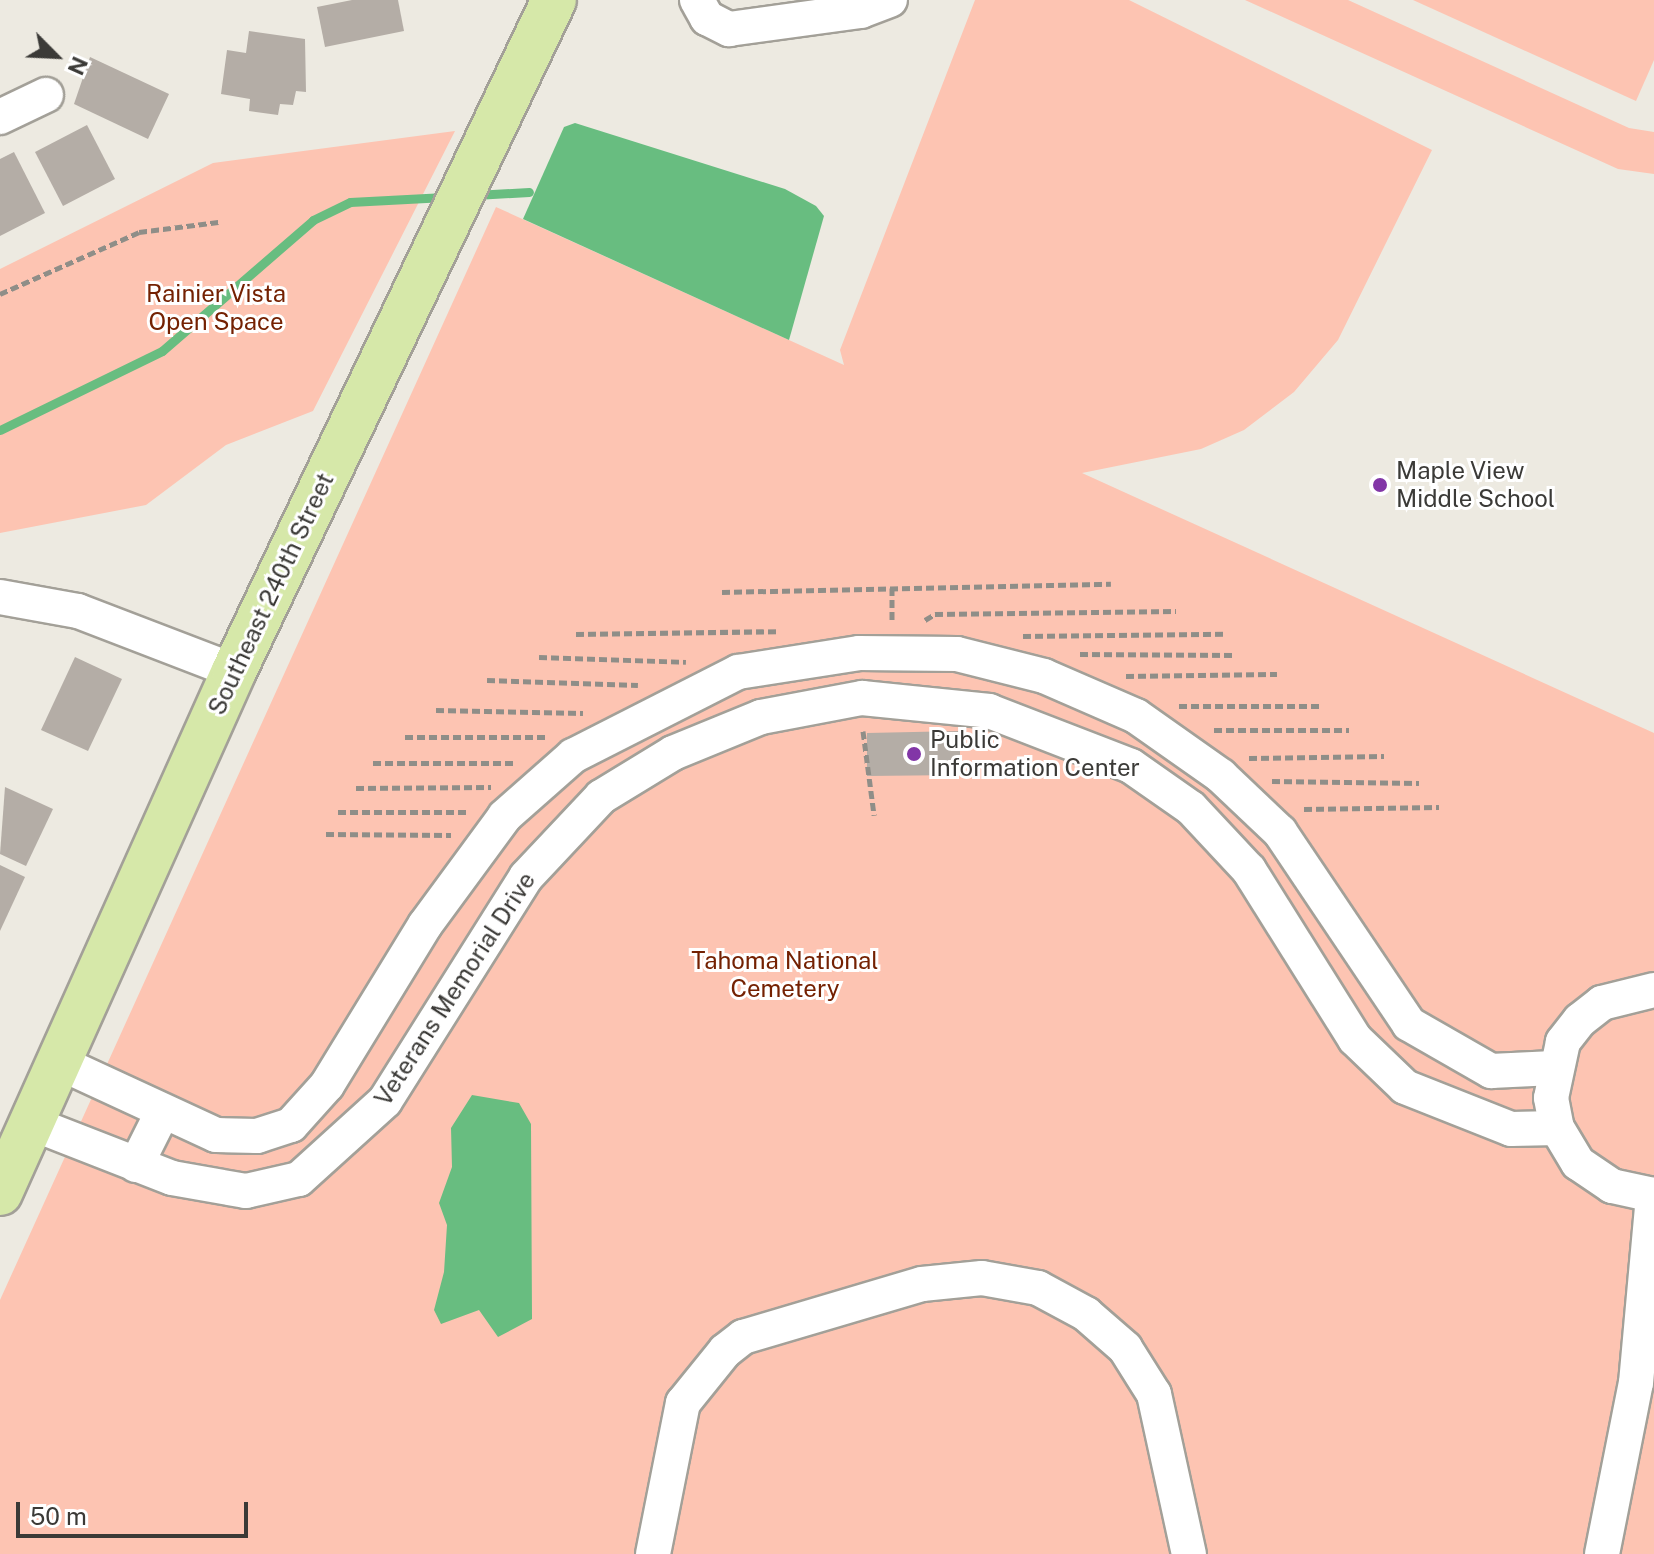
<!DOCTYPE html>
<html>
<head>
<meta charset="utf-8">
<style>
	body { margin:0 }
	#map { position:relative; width:1654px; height:1554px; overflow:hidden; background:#edeae1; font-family:"Public Sans",sans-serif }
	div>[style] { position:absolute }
	.green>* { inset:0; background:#fdc4b2 }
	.water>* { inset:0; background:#68bd80 }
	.stream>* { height:9px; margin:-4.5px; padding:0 4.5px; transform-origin:4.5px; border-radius:4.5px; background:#68bd80 }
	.building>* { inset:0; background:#b4ada6 }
	.path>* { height:5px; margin-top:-2.5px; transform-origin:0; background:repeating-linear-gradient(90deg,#8f8e88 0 8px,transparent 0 12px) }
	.roads { filter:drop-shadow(2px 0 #a3a098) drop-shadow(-2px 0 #a3a098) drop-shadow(0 2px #a3a098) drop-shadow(0 -2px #a3a098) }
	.minor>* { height:34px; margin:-17px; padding:0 17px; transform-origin:17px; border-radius:17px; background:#fff }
	.major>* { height:44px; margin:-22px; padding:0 22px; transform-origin:22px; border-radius:22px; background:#d6e8a9 }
	.dots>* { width:22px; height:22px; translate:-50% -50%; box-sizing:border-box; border:4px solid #fff; border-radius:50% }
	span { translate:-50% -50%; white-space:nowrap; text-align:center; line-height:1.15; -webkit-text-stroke:6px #fff; paint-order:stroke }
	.park-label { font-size:24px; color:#742102 }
	.poi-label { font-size:24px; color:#3b3a37 }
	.left { translate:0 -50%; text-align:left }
	.street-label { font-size:24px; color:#3b3a37 }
	.north { position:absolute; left:16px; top:16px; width:80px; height:80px; -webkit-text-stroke:6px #fff; paint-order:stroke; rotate:114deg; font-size:22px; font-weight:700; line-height:32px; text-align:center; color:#3b3a37 }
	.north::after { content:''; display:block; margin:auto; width:28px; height:36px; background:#3b3a37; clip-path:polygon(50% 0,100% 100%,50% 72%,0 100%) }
	.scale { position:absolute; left:16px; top:1502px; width:232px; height:36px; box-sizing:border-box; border:4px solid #3b3a37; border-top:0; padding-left:10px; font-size:24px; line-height:28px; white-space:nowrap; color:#3b3a37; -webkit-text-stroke:6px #fff; paint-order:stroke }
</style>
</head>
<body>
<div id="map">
	<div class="green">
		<i style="clip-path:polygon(975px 0,1129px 0,1432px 150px,1338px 340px,1294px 392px,1244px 430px,1201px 449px,1082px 473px,1654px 733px,1654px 1554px,0 1554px,0 1300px,496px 207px,844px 365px,840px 350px)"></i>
		<i style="clip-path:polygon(1245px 0,1348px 0,1629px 128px,1654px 132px,1654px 174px,1618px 169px)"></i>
		<i style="clip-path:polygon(1413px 0,1654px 0,1654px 60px,1636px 101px)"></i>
		<i style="clip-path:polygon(455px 131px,313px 411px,226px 445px,146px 505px,0 533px,0 269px,213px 163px)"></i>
	</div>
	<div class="water">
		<i style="clip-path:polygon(575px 123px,785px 189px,816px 206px,824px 216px,789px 340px,523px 219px,564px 127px)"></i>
		<i style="clip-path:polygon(472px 1095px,519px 1103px,531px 1124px,532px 1319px,498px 1337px,479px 1310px,441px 1324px,434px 1310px,444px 1272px,447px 1225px,439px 1203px,452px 1167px,451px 1128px)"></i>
	</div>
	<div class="stream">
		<i style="left:475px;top:195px;width:54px;rotate:-3.2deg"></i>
		<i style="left:0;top:430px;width:180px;rotate:-26deg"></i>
		<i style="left:162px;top:351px;width:200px;rotate:-40.9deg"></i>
		<i style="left:313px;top:220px;width:41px;rotate:-25.9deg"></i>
		<i style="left:350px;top:202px;width:95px;rotate:-3deg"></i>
	</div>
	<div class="building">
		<i style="clip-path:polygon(352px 0,398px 0,404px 31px,325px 47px,317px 7px)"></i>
		<i style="clip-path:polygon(249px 31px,305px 39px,306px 92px,296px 91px,293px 105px,280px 104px,278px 115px,249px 111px,250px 99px,221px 94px,227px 50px,246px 53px)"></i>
		<i style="clip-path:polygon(90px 57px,169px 94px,148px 139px,74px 104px)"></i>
		<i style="clip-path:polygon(87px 125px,115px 179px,63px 206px,35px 152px)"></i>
		<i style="clip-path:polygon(14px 152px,45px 213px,0 236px,0 159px)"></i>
		<i style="clip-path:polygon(75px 657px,122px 679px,88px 751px,41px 730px)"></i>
		<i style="clip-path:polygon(960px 731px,960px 775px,867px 776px,867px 733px)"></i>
		<i style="clip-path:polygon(5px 787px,53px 809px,26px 866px,0 854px)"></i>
		<i style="clip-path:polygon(0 865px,25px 877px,0 931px)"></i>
	</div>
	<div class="path">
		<i style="left:0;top:294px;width:152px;rotate:-24deg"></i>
		<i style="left:139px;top:232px;width:80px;rotate:-7.2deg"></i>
		<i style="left:892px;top:588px;width:35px;rotate:90deg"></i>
		<i style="left:722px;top:592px;width:389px;rotate:-1.2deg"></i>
		<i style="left:925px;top:620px;width:12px;rotate:-31deg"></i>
		<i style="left:935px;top:614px;width:241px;rotate:-0.7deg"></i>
		<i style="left:576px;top:634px;width:203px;rotate:-0.8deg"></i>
		<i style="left:1023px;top:636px;width:203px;rotate:-0.6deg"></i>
		<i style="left:1080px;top:654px;width:155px;rotate:0.4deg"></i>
		<i style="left:539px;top:657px;width:147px;rotate:1.9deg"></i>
		<i style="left:1126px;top:676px;width:151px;rotate:-0.8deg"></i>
		<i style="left:487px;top:680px;width:151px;rotate:1.9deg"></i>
		<i style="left:1179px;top:706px;width:143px"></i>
		<i style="left:436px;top:710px;width:147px;rotate:1.2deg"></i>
		<i style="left:1214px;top:730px;width:135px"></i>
		<i style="left:863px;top:731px;width:85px;rotate:82.5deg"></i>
		<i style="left:405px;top:737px;width:141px"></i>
		<i style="left:1249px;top:758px;width:135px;rotate:-0.8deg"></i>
		<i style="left:373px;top:763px;width:143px"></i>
		<i style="left:1272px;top:781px;width:147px;rotate:0.8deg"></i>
		<i style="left:356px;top:788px;width:135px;rotate:-0.4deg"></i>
		<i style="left:1304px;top:809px;width:135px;rotate:-0.8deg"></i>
		<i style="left:338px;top:812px;width:131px"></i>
		<i style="left:326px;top:834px;width:125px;rotate:0.5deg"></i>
	</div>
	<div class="roads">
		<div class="minor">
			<i style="left:697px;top:0;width:21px;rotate:61deg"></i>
			<i style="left:707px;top:18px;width:25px;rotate:27deg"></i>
			<i style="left:729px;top:29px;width:133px;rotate:-7.8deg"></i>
			<i style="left:861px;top:11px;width:31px;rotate:-21deg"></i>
			<i style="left:0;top:117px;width:51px;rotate:-25.6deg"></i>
			<i style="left:0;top:597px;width:79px;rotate:10.2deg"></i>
			<i style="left:78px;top:611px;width:167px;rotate:21deg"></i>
			<i style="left:1654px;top:990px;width:54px;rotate:166deg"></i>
			<i style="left:1602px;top:1003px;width:28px;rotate:142deg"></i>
			<i style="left:1580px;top:1020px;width:28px;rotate:128deg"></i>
			<i style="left:1563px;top:1042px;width:57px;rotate:102.1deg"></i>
			<i style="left:1551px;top:1098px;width:31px;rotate:79deg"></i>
			<i style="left:1557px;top:1128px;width:41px;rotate:59deg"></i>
			<i style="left:1578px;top:1163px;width:41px;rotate:34.1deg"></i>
			<i style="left:1612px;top:1186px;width:43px;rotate:12.1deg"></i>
			<i style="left:58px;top:1062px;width:174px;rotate:24.8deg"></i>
			<i style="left:216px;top:1135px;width:41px;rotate:1.4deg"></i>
			<i style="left:257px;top:1136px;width:36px;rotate:-18deg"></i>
			<i style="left:291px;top:1125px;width:54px;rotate:-48deg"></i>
			<i style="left:327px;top:1085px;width:188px;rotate:-58.5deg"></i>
			<i style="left:425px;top:925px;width:135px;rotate:-53.7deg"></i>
			<i style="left:505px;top:816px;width:91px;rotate:-41.4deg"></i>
			<i style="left:573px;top:756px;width:185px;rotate:-27deg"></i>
			<i style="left:738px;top:672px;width:122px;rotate:-8.9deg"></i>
			<i style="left:859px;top:653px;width:98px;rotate:0.6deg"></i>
			<i style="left:957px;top:654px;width:90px;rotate:14.2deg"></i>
			<i style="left:1044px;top:676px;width:100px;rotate:23.5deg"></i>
			<i style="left:1136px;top:716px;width:104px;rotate:35.2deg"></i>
			<i style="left:1221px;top:776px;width:81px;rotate:43.5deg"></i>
			<i style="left:1280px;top:832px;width:231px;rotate:56.1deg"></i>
			<i style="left:1409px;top:1024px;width:95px;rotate:29.8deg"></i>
			<i style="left:1491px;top:1071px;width:63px;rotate:-2.7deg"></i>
			<i style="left:31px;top:1123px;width:151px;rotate:21.3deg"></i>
			<i style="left:172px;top:1178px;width:75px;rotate:10deg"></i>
			<i style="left:246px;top:1191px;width:54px;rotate:-12.8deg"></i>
			<i style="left:299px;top:1179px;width:116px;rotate:-42.2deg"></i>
			<i style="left:385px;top:1101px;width:265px;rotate:-57.8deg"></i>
			<i style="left:526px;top:877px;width:110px;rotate:-46.8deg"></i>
			<i style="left:601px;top:797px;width:84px;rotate:-31.4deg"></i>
			<i style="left:673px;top:753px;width:95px;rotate:-22.2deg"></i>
			<i style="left:761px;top:717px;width:103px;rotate:-10.7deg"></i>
			<i style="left:862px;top:698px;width:128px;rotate:5.8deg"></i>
			<i style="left:989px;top:711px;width:152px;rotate:21.2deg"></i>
			<i style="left:1131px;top:766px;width:73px;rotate:35deg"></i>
			<i style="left:1191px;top:808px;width:85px;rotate:46.9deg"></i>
			<i style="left:1249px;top:870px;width:199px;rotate:57.9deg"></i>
			<i style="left:1355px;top:1039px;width:69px;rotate:43.8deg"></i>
			<i style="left:1405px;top:1087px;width:114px;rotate:21.6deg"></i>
			<i style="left:1511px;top:1129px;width:46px;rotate:-1.2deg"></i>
			<i style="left:136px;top:1165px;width:60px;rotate:-63.4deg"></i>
			<i style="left:653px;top:1554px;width:154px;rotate:-78.8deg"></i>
			<i style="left:683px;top:1403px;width:67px;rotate:-51.1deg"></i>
			<i style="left:725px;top:1351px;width:23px;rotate:-38deg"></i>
			<i style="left:743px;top:1337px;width:187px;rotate:-16.5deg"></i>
			<i style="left:922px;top:1284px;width:60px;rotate:-5.7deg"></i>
			<i style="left:982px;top:1278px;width:57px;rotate:10.1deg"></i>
			<i style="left:1038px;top:1288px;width:55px;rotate:28.4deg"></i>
			<i style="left:1086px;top:1314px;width:52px;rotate:41.1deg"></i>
			<i style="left:1125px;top:1348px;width:54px;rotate:57.8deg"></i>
			<i style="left:1154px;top:1394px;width:164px;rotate:77.7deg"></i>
			<i style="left:1602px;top:1554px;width:174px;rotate:-78.8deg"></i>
			<i style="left:1636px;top:1383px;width:189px;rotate:-84.8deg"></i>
		</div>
		<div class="major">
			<i style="left:0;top:1193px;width:572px;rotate:-65.85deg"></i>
			<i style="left:234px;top:671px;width:743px;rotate:-64.5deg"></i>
		</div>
	</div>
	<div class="dots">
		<i style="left:1380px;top:485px;background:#8236a7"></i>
		<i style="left:914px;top:754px;background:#8236a7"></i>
	</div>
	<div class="park-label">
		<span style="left:216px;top:308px">Rainier Vista<br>Open Space</span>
		<span style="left:785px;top:975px">Tahoma National<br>Cemetery</span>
	</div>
	<div class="poi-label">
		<span class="left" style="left:1396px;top:485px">Maple View<br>Middle School</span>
		<span class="left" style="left:930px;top:754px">Public<br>Information Center</span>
	</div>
	<div class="street-label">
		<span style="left:271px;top:594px;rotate:-65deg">Southeast 240th Street</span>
		<span style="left:455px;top:989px;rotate:-57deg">Veterans Memorial Drive</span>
	</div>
	<div class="north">N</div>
	<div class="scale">50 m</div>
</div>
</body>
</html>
